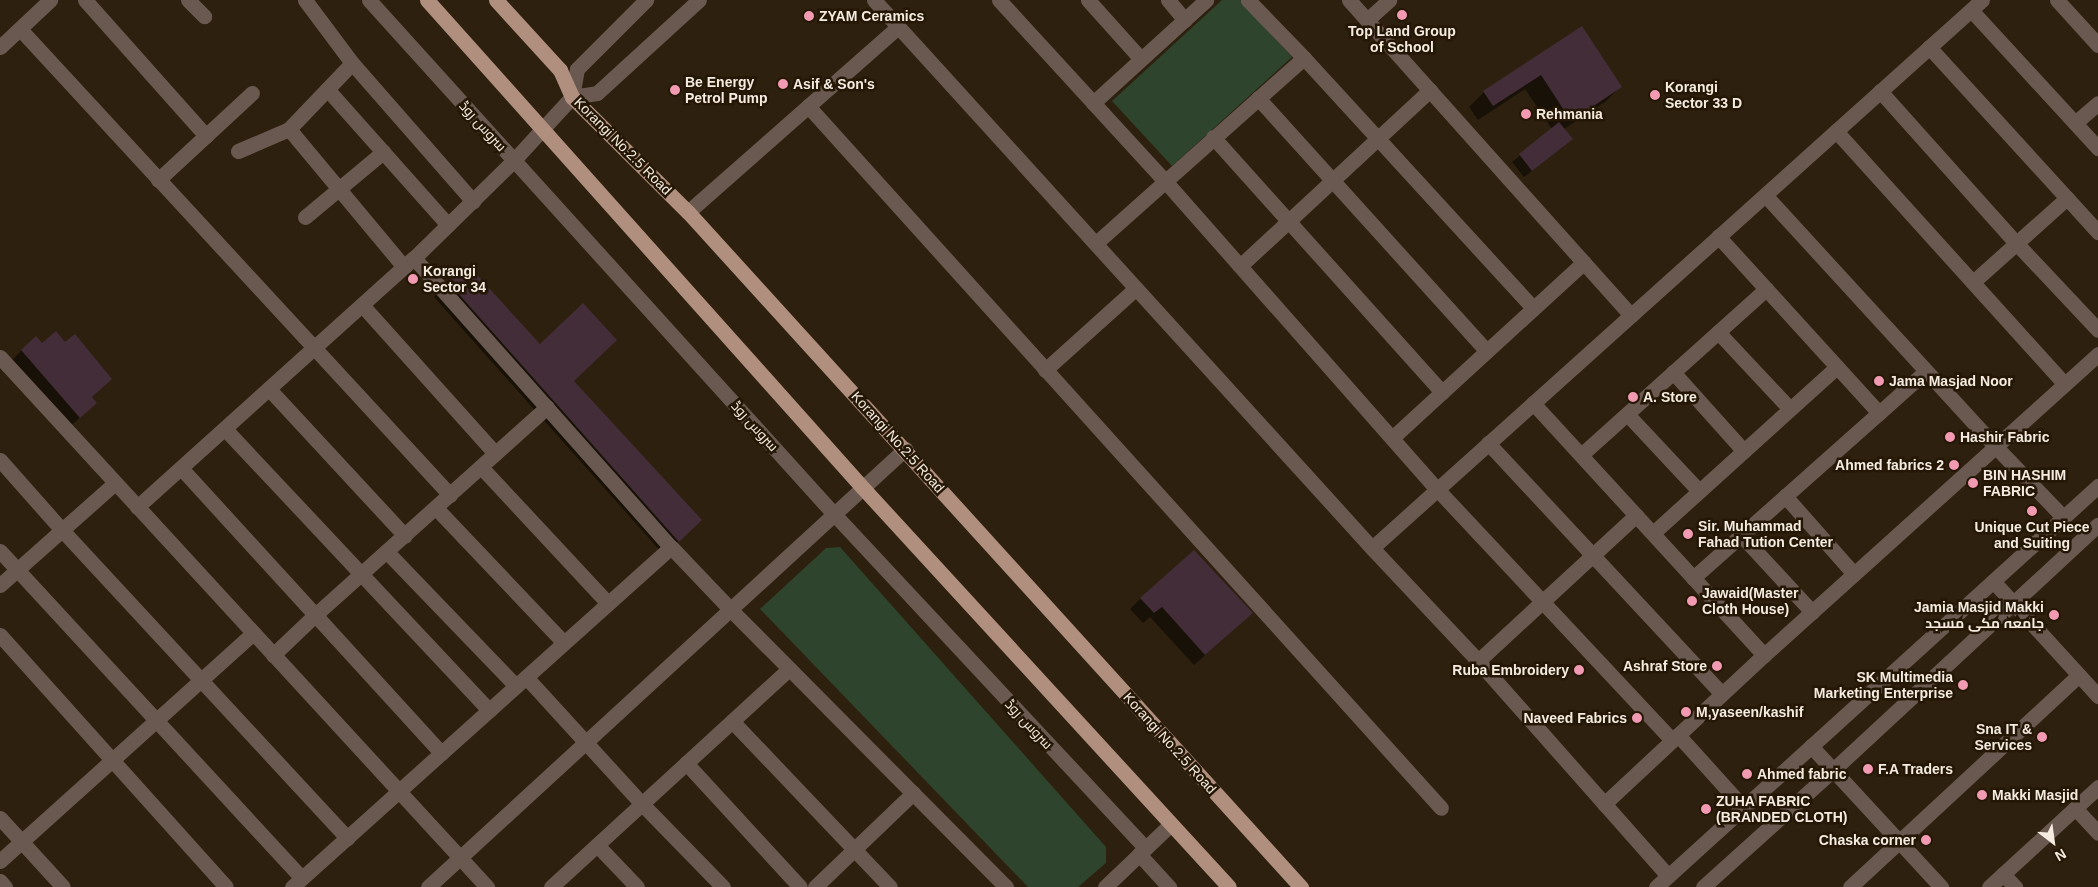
<!DOCTYPE html>
<html>
<head>
<meta charset="utf-8">
<style>
	body { margin:0 }
	#map { position:relative; width:2098px; height:887px; overflow:hidden; background:#2e200e; font-family:Helvetica,Cairo,sans-serif }
	div>[style] { position:absolute }
	.green>* { inset:0; background:#2e442d }
	.shadow>* { inset:0; background:#0007 }
	.building>* { inset:0; background:#432d38 }
	.minor>* { height:15px; margin:-7.5px; padding:0 7.5px; transform-origin:7.5px; border-radius:7.5px; background:#6a5951 }
	.major>* { height:15px; margin:-7.5px; padding:0 7.5px; transform-origin:7.5px; border-radius:7.5px; background:#b18f7f }
	.dots>* { width:14px; height:14px; translate:-50% -50%; box-sizing:border-box; border:2px solid #241705; border-radius:50% }
	span { translate:-50% -50%; white-space:nowrap; text-align:center; line-height:1.15; -webkit-text-stroke:5px #241705; paint-order:stroke }
	.poi-label { font-size:14px; color:#f5ebe0; font-weight:700 }
	.left { translate:0 -50%; text-align:left }
	.right { translate:-100% -50%; text-align:right }
	.street-label { font-size:14px; color:#f5ebe0 }
	.north { position:absolute; left:2028px; top:817px; width:50px; height:50px; -webkit-text-stroke:4px #241705; paint-order:stroke; rotate:150deg; font-size:14px; font-weight:700; line-height:20px; text-align:center; color:#f5ebe0 }
	.north::after { content:''; display:block; margin:auto; width:18px; height:22px; background:#f5ebe0; clip-path:polygon(50% 0,100% 100%,50% 72%,0 100%) }
</style>
</head>
<body>
<div id="map">
	<div class="green">
		<i style="clip-path:polygon(1222px 0,1240px 0,1292px 57px,1172px 166px,1112px 101px)"></i>
		<i style="clip-path:polygon(840px 547px,1106px 847px,1106px 863px,1078px 887px,1028px 887px,760px 609px,826px 548px)"></i>
	</div>
	<div class="shadow">
		<i style="clip-path:polygon(1582px 28px,1620px 87px,1605px 102px,1564px 129px,1564px 146px,1524px 177px,1512px 162px,1552px 129px,1525px 89px,1478px 120px,1469px 107px,1484px 92px)"></i>
		<i style="clip-path:polygon(466px 266px,573px 381px,687px 534px,664px 555px,434px 297px)"></i>
		<i style="clip-path:polygon(42px 344px,65px 344px,111px 379px,91px 398px,96px 403px,64px 432px,7px 365px,22px 350px)"></i>
		<i style="clip-path:polygon(1141px 598px,1240px 624px,1194px 665px,1150px 617px,1143px 623px,1130px 609px)"></i>
	</div>
	<div class="building">
		<i style="clip-path:polygon(1582px 26px,1622px 87px,1571px 121px,1541px 75px,1493px 106px,1483px 91px)"></i>
		<i style="clip-path:polygon(1559px 122px,1573px 139px,1532px 171px,1519px 154px)"></i>
		<i style="clip-path:polygon(467px 264px,540px 344px,583px 303px,617px 340px,574px 381px,702px 520px,679px 542px,448px 282px)"></i>
		<i style="clip-path:polygon(56px 331px,65px 342px,75px 334px,112px 379px,92px 397px,97px 403px,80px 418px,21px 350px,36px 336px,42px 343px)"></i>
		<i style="clip-path:polygon(1194px 550px,1253px 613px,1205px 655px,1162px 607px,1154px 613px,1140px 598px)"></i>
	</div>
	<div class="minor">
		<i style="left:85px;top:0;width:182px;rotate:48.3deg"></i>
		<i style="left:188px;top:0;width:23px;rotate:45deg"></i>
		<i style="left:305px;top:0;width:79px;rotate:53.3deg"></i>
		<i style="left:352px;top:63px;width:184px;rotate:48.8deg"></i>
		<i style="left:369px;top:0;width:693px;rotate:47.87deg"></i>
		<i style="left:834px;top:514px;width:456px;rotate:47deg"></i>
		<i style="left:874px;top:0;width:740px;rotate:47.74deg"></i>
		<i style="left:1372px;top:548px;width:155px;rotate:46.8deg"></i>
		<i style="left:1478px;top:661px;width:287px;rotate:48.5deg"></i>
		<i style="left:999px;top:0;width:246px;rotate:47.5deg"></i>
		<i style="left:1165px;top:181px;width:411px;rotate:48.6deg"></i>
		<i style="left:1437px;top:489px;width:344px;rotate:46.9deg"></i>
		<i style="left:1088px;top:0;width:79px;rotate:48.1deg"></i>
		<i style="left:1168px;top:0;width:26px;rotate:50deg"></i>
		<i style="left:1349px;top:0;width:423px;rotate:48.2deg"></i>
		<i style="left:2057px;top:0;width:61px;rotate:47.7deg"></i>
		<i style="left:1971px;top:10px;width:188px;rotate:47.4deg"></i>
		<i style="left:1367px;top:20px;width:30px;rotate:-42deg"></i>
		<i style="left:20px;top:29px;width:634px;rotate:47.3deg"></i>
		<i style="left:0;top:47px;width:69px;rotate:-43.2deg"></i>
		<i style="left:1929px;top:47px;width:251px;rotate:47.6deg"></i>
		<i style="left:1304px;top:58px;width:339px;rotate:47.5deg"></i>
		<i style="left:327px;top:89px;width:182px;rotate:48.3deg"></i>
		<i style="left:1880px;top:91px;width:205px;rotate:48.2deg"></i>
		<i style="left:2017px;top:244px;width:118px;rotate:46.7deg"></i>
		<i style="left:572px;top:97px;width:25px;rotate:-9deg"></i>
		<i style="left:597px;top:93px;width:138px;rotate:-42.4deg"></i>
		<i style="left:1258px;top:98px;width:341px;rotate:47.9deg"></i>
		<i style="left:1093px;top:103px;width:153px;rotate:-42.3deg"></i>
		<i style="left:808px;top:106px;width:945px;rotate:47.96deg"></i>
		<i style="left:2075px;top:123px;width:30px;rotate:-41deg"></i>
		<i style="left:289px;top:129px;width:180px;rotate:50.2deg"></i>
		<i style="left:1836px;top:131px;width:341px;rotate:47.9deg"></i>
		<i style="left:1213px;top:137px;width:343px;rotate:48.1deg"></i>
		<i style="left:238px;top:151px;width:56px;rotate:-23.3deg"></i>
		<i style="left:289px;top:129px;width:91px;rotate:-46.3deg"></i>
		<i style="left:158px;top:180px;width:128px;rotate:-42.8deg"></i>
		<i style="left:1765px;top:195px;width:340px;rotate:47.5deg"></i>
		<i style="left:1995px;top:446px;width:98px;rotate:46.2deg"></i>
		<i style="left:688px;top:212px;width:280px;rotate:-41.4deg"></i>
		<i style="left:305px;top:217px;width:102px;rotate:-39.8deg"></i>
		<i style="left:1096px;top:243px;width:278px;rotate:-41.7deg"></i>
		<i style="left:1304px;top:58px;width:81px;rotate:-134deg"></i>
		<i style="left:414px;top:258px;width:387px;rotate:48.4deg"></i>
		<i style="left:671px;top:547px;width:86px;rotate:46.4deg"></i>
		<i style="left:730px;top:609px;width:392px;rotate:45.2deg"></i>
		<i style="left:1240px;top:266px;width:259px;rotate:-42.8deg"></i>
		<i style="left:1973px;top:282px;width:126px;rotate:-41.8deg"></i>
		<i style="left:362px;top:305px;width:199px;rotate:48.1deg"></i>
		<i style="left:1718px;top:332px;width:105px;rotate:46.9deg"></i>
		<i style="left:0;top:357px;width:720px;rotate:47.42deg"></i>
		<i style="left:1045px;top:370px;width:122px;rotate:-42deg"></i>
		<i style="left:1673px;top:372px;width:106px;rotate:48.1deg"></i>
		<i style="left:269px;top:389px;width:200px;rotate:47.2deg"></i>
		<i style="left:1533px;top:403px;width:342px;rotate:47.5deg"></i>
		<i style="left:1879px;top:413px;width:63px;rotate:-41.8deg"></i>
		<i style="left:1627px;top:414px;width:105px;rotate:46.9deg"></i>
		<i style="left:225px;top:429px;width:386px;rotate:46.8deg"></i>
		<i style="left:1392px;top:438px;width:260px;rotate:-42.5deg"></i>
		<i style="left:1488px;top:443px;width:343px;rotate:47deg"></i>
		<i style="left:1581px;top:455px;width:249px;rotate:-41.9deg"></i>
		<i style="left:0;top:460px;width:94px;rotate:48.5deg"></i>
		<i style="left:62px;top:530px;width:420px;rotate:47.2deg"></i>
		<i style="left:481px;top:467px;width:186px;rotate:47deg"></i>
		<i style="left:181px;top:468px;width:386px;rotate:47.6deg"></i>
		<i style="left:1785px;top:496px;width:104px;rotate:48.5deg"></i>
		<i style="left:137px;top:507px;width:372px;rotate:-42deg"></i>
		<i style="left:414px;top:258px;width:140px;rotate:-44.4deg"></i>
		<i style="left:514px;top:160px;width:86px;rotate:-47.4deg"></i>
		<i style="left:572px;top:97px;width:28px;rotate:-80deg"></i>
		<i style="left:577px;top:69px;width:98px;rotate:-45deg"></i>
		<i style="left:436px;top:508px;width:186px;rotate:46.5deg"></i>
		<i style="left:1653px;top:533px;width:248px;rotate:-42.1deg"></i>
		<i style="left:1741px;top:535px;width:105px;rotate:47.3deg"></i>
		<i style="left:1372px;top:548px;width:820px;rotate:-41.94deg"></i>
		<i style="left:0;top:551px;width:445px;rotate:47.3deg"></i>
		<i style="left:387px;top:552px;width:186px;rotate:46.1deg"></i>
		<i style="left:1693px;top:578px;width:249px;rotate:-41.6deg"></i>
		<i style="left:1879px;top:413px;width:239px;rotate:-132.3deg"></i>
		<i style="left:1993px;top:581px;width:156px;rotate:47.6deg"></i>
		<i style="left:0;top:585px;width:154px;rotate:-41.6deg"></i>
		<i style="left:0;top:635px;width:338px;rotate:48.1deg"></i>
		<i style="left:273px;top:655px;width:57px;rotate:-43.6deg"></i>
		<i style="left:314px;top:616px;width:313px;rotate:-41.9deg"></i>
		<i style="left:1478px;top:661px;width:215px;rotate:-42.7deg"></i>
		<i style="left:526px;top:677px;width:172px;rotate:47.6deg"></i>
		<i style="left:642px;top:804px;width:116px;rotate:45.7deg"></i>
		<i style="left:732px;top:721px;width:229px;rotate:46.4deg"></i>
		<i style="left:1678px;top:735px;width:97px;rotate:47.9deg"></i>
		<i style="left:1811px;top:746px;width:192px;rotate:47.3deg"></i>
		<i style="left:686px;top:763px;width:168px;rotate:47.4deg"></i>
		<i style="left:1604px;top:804px;width:219px;rotate:-43deg"></i>
		<i style="left:1764px;top:655px;width:450px;rotate:-42deg"></i>
		<i style="left:2075px;top:808px;width:34px;rotate:47deg"></i>
		<i style="left:0;top:818px;width:93px;rotate:47.6deg"></i>
		<i style="left:597px;top:845px;width:58px;rotate:46.4deg"></i>
		<i style="left:1139px;top:854px;width:45px;rotate:47.7deg"></i>
		<i style="left:0;top:861px;width:341px;rotate:-42deg"></i>
		<i style="left:2003px;top:874px;width:18px;rotate:47deg"></i>
		<i style="left:0;top:881px;width:8px;rotate:50deg"></i>
		<i style="left:292px;top:887px;width:509px;rotate:-41.9deg"></i>
		<i style="left:428px;top:887px;width:648px;rotate:-42.56deg"></i>
		<i style="left:551px;top:887px;width:323px;rotate:-42.5deg"></i>
		<i style="left:815px;top:887px;width:136px;rotate:-43.8deg"></i>
		<i style="left:1105px;top:887px;width:91px;rotate:-43.7deg"></i>
		<i style="left:1656px;top:887px;width:597px;rotate:-42.22deg"></i>
		<i style="left:1703px;top:887px;width:175px;rotate:-42deg"></i>
		<i style="left:1833px;top:770px;width:361px;rotate:-42.8deg"></i>
		<i style="left:1850px;top:887px;width:312px;rotate:-42.8deg"></i>
		<i style="left:1989px;top:887px;width:148px;rotate:-42.5deg"></i>
	</div>
	<div class="major">
		<i style="left:427px;top:0;width:654px;rotate:48.22deg"></i>
		<i style="left:863px;top:488px;width:541px;rotate:47.47deg"></i>
		<i style="left:496px;top:0;width:95px;rotate:47.6deg"></i>
		<i style="left:560px;top:70px;width:30px;rotate:66deg"></i>
		<i style="left:572px;top:97px;width:163px;rotate:44.8deg"></i>
		<i style="left:688px;top:212px;width:912px;rotate:47.76deg"></i>
	</div>
	<div class="dots">
		<i style="left:1402px;top:15px;background:#f19ab2"></i>
		<i style="left:809px;top:16px;background:#f19ab2"></i>
		<i style="left:783px;top:84px;background:#f19ab2"></i>
		<i style="left:675px;top:90px;background:#f19ab2"></i>
		<i style="left:1655px;top:95px;background:#f19ab2"></i>
		<i style="left:1526px;top:114px;background:#f19ab2"></i>
		<i style="left:413px;top:279px;background:#f19ab2"></i>
		<i style="left:1879px;top:381px;background:#f19ab2"></i>
		<i style="left:1633px;top:397px;background:#f19ab2"></i>
		<i style="left:1950px;top:437px;background:#f19ab2"></i>
		<i style="left:1954px;top:465px;background:#f19ab2"></i>
		<i style="left:1973px;top:483px;background:#f19ab2"></i>
		<i style="left:2032px;top:511px;background:#f19ab2"></i>
		<i style="left:1688px;top:534px;background:#f19ab2"></i>
		<i style="left:1692px;top:601px;background:#f19ab2"></i>
		<i style="left:2054px;top:615px;background:#f19ab2"></i>
		<i style="left:1717px;top:666px;background:#f19ab2"></i>
		<i style="left:1579px;top:670px;background:#f19ab2"></i>
		<i style="left:1963px;top:685px;background:#f19ab2"></i>
		<i style="left:1686px;top:712px;background:#f19ab2"></i>
		<i style="left:1637px;top:718px;background:#f19ab2"></i>
		<i style="left:2042px;top:737px;background:#f19ab2"></i>
		<i style="left:1868px;top:769px;background:#f19ab2"></i>
		<i style="left:1747px;top:774px;background:#f19ab2"></i>
		<i style="left:1982px;top:795px;background:#f19ab2"></i>
		<i style="left:1706px;top:809px;background:#f19ab2"></i>
		<i style="left:1926px;top:840px;background:#f19ab2"></i>
	</div>
	<div class="poi-label">
		<span class="left" style="left:819px;top:16px">ZYAM Ceramics</span>
		<span style="left:1402px;top:39px">Top Land Group<br>of School</span>
		<span class="left" style="left:685px;top:90px">Be Energy<br>Petrol Pump</span>
		<span class="left" style="left:793px;top:84px">Asif &amp; Son's</span>
		<span class="left" style="left:1665px;top:95px">Korangi<br>Sector 33 D</span>
		<span class="left" style="left:1536px;top:114px">Rehmania</span>
		<span class="left" style="left:423px;top:279px">Korangi<br>Sector 34</span>
		<span class="left" style="left:1889px;top:381px">Jama Masjad Noor</span>
		<span class="left" style="left:1643px;top:397px">A. Store</span>
		<span class="left" style="left:1960px;top:437px">Hashir Fabric</span>
		<span class="right" style="left:1944px;top:465px">Ahmed fabrics 2</span>
		<span class="left" style="left:1983px;top:483px">BIN HASHIM<br>FABRIC</span>
		<span class="left" style="left:1698px;top:534px">Sir. Muhammad<br>Fahad Tution Center</span>
		<span style="left:2032px;top:535px">Unique Cut Piece<br>and Suiting</span>
		<span class="left" style="left:1702px;top:601px">Jawaid(Master<br>Cloth House)</span>
		<span class="right" style="left:2044px;top:615px">Jamia Masjid Makki<br>جامعہ مکی مسجد</span>
		<span class="right" style="left:1707px;top:666px">Ashraf Store</span>
		<span class="right" style="left:1569px;top:670px">Ruba Embroidery</span>
		<span class="right" style="left:1953px;top:685px">SK Multimedia<br>Marketing Enterprise</span>
		<span class="left" style="left:1696px;top:712px">M,yaseen/kashif</span>
		<span class="right" style="left:1627px;top:718px">Naveed Fabrics</span>
		<span class="right" style="left:2032px;top:737px">Sna IT &amp;<br>Services</span>
		<span class="left" style="left:1878px;top:769px">F.A Traders</span>
		<span class="left" style="left:1757px;top:774px">Ahmed fabric</span>
		<span class="left" style="left:1992px;top:795px">Makki Masjid</span>
		<span class="left" style="left:1716px;top:809px">ZUHA FABRIC<br>(BRANDED CLOTH)</span>
		<span class="right" style="left:1916px;top:840px">Chaska corner</span>
	</div>
	<div class="street-label">
		<span style="left:483px;top:126px;rotate:48deg">سروس روڈ</span>
		<span style="left:623px;top:146px;rotate:45deg">Korangi No.2.5 Road</span>
		<span style="left:755px;top:426px;rotate:48deg">سروس روڈ</span>
		<span style="left:898px;top:442px;rotate:48deg">Korangi No.2.5 Road</span>
		<span style="left:1029px;top:724px;rotate:47deg">سروس روڈ</span>
		<span style="left:1170px;top:743px;rotate:48deg">Korangi No.2.5 Road</span>
	</div>
	<div class="north">N</div>
</div>
</body>
</html>
